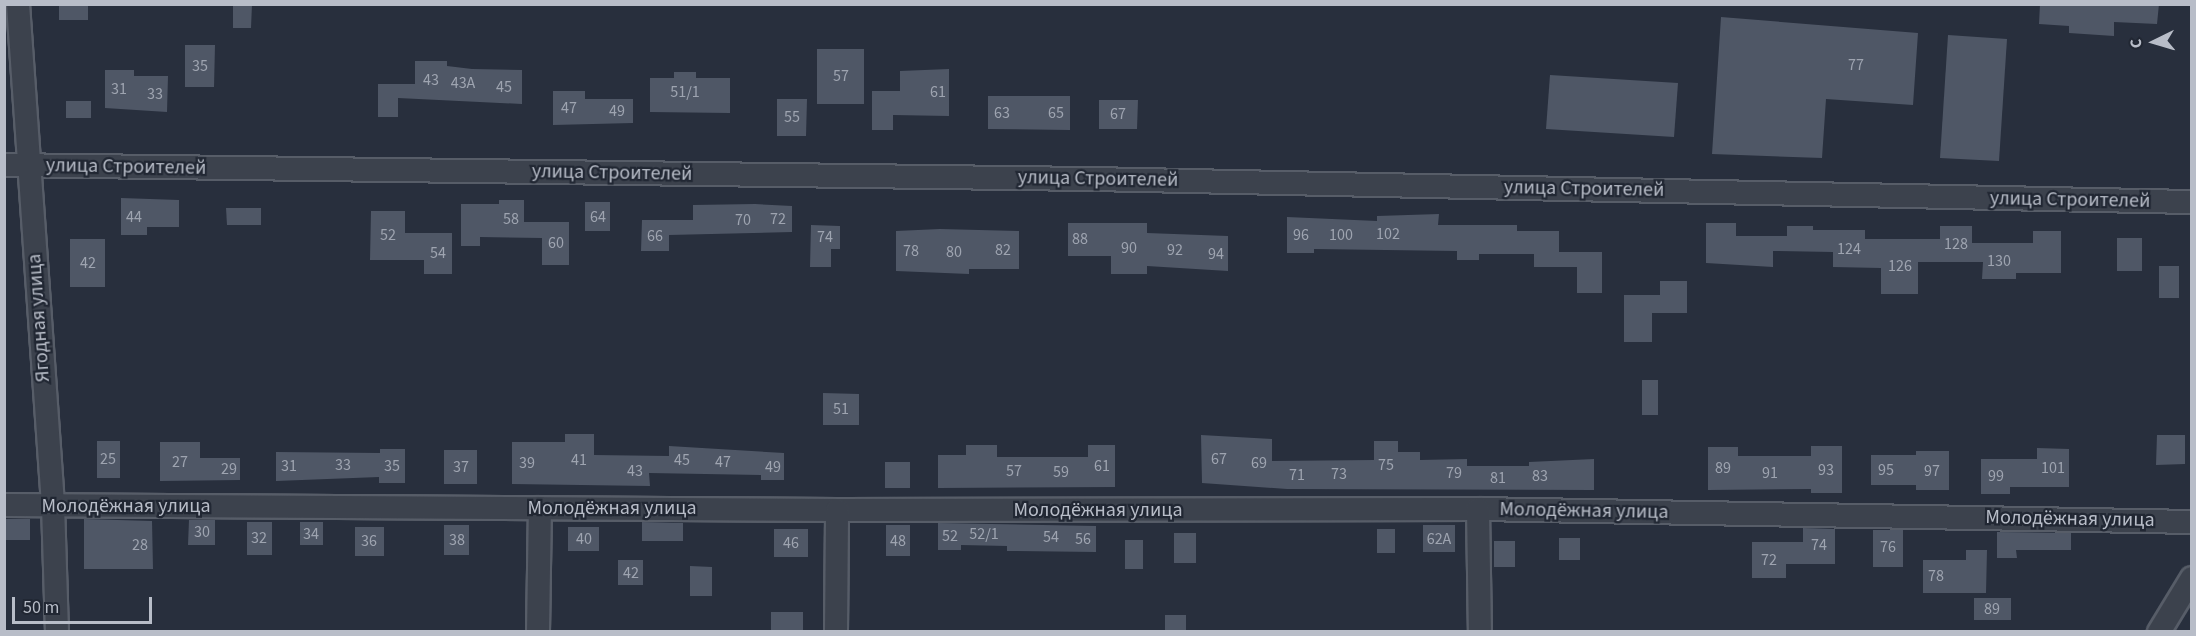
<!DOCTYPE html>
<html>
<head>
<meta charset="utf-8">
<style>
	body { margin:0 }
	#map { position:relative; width:2196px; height:636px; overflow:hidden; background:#282f3d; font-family:"Source Sans 3",sans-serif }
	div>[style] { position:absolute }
	.building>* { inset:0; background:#4f5766 }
	.roads { filter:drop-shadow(2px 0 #575d68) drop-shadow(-2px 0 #575d68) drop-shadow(0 2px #575d68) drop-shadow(0 -2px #575d68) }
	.street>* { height:22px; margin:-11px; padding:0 11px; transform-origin:11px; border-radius:11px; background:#3c424d }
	span { translate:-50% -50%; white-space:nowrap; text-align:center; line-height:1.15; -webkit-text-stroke:4.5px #212733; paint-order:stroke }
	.number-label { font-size:16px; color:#9ea4b0 }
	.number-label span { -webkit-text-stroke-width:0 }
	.street-label { font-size:20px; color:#b8bdc8 }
	.frame { position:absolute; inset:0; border:6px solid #b8bdc8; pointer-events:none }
	.north { position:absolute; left:2124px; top:12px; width:60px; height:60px; -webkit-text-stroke:4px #212733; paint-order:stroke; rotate:265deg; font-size:16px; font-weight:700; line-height:24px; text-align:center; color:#b8bdc8 }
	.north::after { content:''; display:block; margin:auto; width:21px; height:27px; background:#b8bdc8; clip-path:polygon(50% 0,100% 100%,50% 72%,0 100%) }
	.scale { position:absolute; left:12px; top:597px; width:140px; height:27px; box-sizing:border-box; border:3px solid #b8bdc8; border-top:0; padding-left:8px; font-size:18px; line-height:21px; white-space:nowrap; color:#b8bdc8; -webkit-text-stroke:4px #212733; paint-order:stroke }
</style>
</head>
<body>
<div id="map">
	<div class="building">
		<i style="clip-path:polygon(59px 4px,88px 4px,88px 20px,59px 20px)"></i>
		<i style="clip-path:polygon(233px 4px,252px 4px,251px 28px,233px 28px)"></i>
		<i style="clip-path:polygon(2040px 4px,2159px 4px,2157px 24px,2114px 22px,2114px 36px,2069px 33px,2069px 26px,2039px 24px)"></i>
		<i style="clip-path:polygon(1721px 17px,1918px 33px,1913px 105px,1826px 99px,1822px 158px,1712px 154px)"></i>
		<i style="clip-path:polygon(1948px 35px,2007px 39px,1999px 161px,1940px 158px)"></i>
		<i style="clip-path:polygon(185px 45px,215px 45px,214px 87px,185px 87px)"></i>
		<i style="clip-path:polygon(817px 49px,864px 49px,864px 104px,817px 104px)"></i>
		<i style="clip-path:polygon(415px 61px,447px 61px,447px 66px,472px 69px,522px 70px,522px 104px,398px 98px,398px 117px,378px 117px,378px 84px,415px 84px)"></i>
		<i style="clip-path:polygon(949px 69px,949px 116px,893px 115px,893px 130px,872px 130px,872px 91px,900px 91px,900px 71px)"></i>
		<i style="clip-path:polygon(105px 70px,134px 70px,134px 76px,168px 76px,167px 112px,105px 108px)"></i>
		<i style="clip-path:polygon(674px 72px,696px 72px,696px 78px,730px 78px,730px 113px,650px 112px,650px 78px,674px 78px)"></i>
		<i style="clip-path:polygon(1550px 75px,1678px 83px,1674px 137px,1546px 129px)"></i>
		<i style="clip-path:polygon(553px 91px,585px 91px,585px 99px,633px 99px,633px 123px,553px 125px)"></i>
		<i style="clip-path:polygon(988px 96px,1070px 96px,1070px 130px,988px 129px)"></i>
		<i style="clip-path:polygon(777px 99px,807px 99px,806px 136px,777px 136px)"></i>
		<i style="clip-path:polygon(1099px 100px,1138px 100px,1137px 129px,1099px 129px)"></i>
		<i style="clip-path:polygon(66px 101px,91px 101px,91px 118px,66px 118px)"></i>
		<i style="clip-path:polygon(121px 198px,179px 200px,179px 227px,147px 227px,147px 235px,121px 235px)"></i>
		<i style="clip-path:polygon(499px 200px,524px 200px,524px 222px,569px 222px,569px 265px,542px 265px,542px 238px,480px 237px,480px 246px,461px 246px,461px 204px,499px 204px)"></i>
		<i style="clip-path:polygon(585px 202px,610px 202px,610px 231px,585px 231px)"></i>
		<i style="clip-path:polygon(755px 204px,792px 206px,792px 232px,669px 235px,669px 251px,641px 251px,642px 220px,693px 220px,693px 205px)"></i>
		<i style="clip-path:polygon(226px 208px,261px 208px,261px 225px,227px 225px)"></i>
		<i style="clip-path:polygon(371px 211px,405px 211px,405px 233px,452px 233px,452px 274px,424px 274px,424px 260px,370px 260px)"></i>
		<i style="clip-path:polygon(1439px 214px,1438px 225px,1517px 225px,1517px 231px,1559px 231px,1559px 252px,1602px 252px,1602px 293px,1577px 293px,1577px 267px,1534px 267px,1534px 254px,1479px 254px,1479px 260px,1457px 260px,1457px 251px,1314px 249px,1314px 253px,1287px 253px,1287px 217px,1377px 221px,1377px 216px)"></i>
		<i style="clip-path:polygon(1068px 223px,1147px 223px,1147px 233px,1228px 236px,1228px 271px,1147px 266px,1147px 274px,1111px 274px,1111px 256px,1068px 256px)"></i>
		<i style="clip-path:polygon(1706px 223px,1736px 223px,1736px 236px,1787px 236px,1787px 226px,1813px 226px,1813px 230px,1865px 230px,1865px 239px,1940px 239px,1940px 226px,1972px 226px,1972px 243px,2033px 243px,2033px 231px,2061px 231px,2061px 273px,2016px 273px,2016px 279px,1982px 279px,1983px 262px,1918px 262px,1918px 294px,1881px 294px,1881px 268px,1833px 267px,1833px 252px,1773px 251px,1773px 267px,1706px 263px)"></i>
		<i style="clip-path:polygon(811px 225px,840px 226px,840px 249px,831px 249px,831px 267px,810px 267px)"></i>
		<i style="clip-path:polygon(940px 229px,1019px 231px,1019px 269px,969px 269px,969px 274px,896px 271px,896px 231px)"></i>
		<i style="clip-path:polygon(2117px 238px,2142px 238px,2142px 271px,2117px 271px)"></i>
		<i style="clip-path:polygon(70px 239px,105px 239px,105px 287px,70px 287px)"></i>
		<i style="clip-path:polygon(2159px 266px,2179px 266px,2179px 298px,2159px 298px)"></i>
		<i style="clip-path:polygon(1660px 281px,1687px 281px,1687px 313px,1652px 313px,1652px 342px,1624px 342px,1624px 295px,1660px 295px)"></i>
		<i style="clip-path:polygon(1642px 380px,1658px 380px,1658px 415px,1642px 415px)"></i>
		<i style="clip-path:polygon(823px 393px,859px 394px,859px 425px,823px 425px)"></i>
		<i style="clip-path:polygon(565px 434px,594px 434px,594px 455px,669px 456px,669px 446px,784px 453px,784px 480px,761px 480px,761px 475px,649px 473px,650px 486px,512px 484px,512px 442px,565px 442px)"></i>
		<i style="clip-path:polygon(1201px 435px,1272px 439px,1272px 461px,1374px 460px,1374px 441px,1398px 441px,1398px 452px,1420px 452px,1420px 460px,1467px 459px,1467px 466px,1529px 466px,1529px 462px,1594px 459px,1594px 490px,1287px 489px,1202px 483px)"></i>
		<i style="clip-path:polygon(2157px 435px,2185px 435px,2185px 464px,2156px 465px)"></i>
		<i style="clip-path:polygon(97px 441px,120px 441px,120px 478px,97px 478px)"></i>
		<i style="clip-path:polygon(160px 442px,200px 442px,200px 458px,240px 458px,240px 480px,160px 481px)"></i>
		<i style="clip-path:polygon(966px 445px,997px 445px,997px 457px,1088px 457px,1088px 445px,1115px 445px,1115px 487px,938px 488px,938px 455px,966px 455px)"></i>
		<i style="clip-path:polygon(1811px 446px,1842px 446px,1842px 493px,1811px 493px,1811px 489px,1708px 490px,1708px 447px,1738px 447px,1738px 456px,1811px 456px)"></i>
		<i style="clip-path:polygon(2037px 448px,2069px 449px,2069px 487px,2010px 487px,2010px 494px,1981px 494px,1981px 459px,2037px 459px)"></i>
		<i style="clip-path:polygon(380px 449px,405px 449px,405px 483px,379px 483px,379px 477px,276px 481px,276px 452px,380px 453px)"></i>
		<i style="clip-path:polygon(444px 450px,477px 450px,477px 484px,444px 484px)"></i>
		<i style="clip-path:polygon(1916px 451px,1949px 451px,1949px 490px,1916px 490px,1916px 485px,1871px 485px,1871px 455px,1916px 455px)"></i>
		<i style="clip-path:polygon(885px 462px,910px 462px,910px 488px,885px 488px)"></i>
		<i style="clip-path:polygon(4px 519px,30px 519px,30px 540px,4px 540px)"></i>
		<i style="clip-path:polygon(84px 519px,152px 521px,153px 569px,84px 569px)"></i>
		<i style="clip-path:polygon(189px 520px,215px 520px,215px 545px,188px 545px)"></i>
		<i style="clip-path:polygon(247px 522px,272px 522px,272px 555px,247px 555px)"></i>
		<i style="clip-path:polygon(300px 522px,323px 522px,323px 545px,300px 545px)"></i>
		<i style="clip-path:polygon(642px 522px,683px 523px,683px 541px,642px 541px)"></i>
		<i style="clip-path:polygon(938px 523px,1096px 526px,1096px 552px,1007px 551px,1007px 546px,961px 545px,961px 550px,938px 550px)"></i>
		<i style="clip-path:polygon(444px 525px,469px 525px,469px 555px,444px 555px)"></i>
		<i style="clip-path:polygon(886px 525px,910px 525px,910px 556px,886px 556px)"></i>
		<i style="clip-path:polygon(1423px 525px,1455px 525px,1455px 552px,1423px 552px)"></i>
		<i style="clip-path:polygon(355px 527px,384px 527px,384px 556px,355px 556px)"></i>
		<i style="clip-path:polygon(568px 527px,599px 527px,599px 551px,568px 551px)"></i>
		<i style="clip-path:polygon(1803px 528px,1835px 529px,1835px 564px,1786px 564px,1786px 578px,1752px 578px,1752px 542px,1803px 542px)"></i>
		<i style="clip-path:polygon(774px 529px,808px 529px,808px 557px,774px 557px)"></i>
		<i style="clip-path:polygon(1377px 529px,1395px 529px,1395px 553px,1377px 553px)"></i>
		<i style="clip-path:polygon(1873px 530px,1903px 530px,1903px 567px,1873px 567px)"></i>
		<i style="clip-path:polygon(1997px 532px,2071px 533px,2071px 550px,2016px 550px,2017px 558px,1997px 558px)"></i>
		<i style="clip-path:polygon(1174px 533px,1196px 533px,1196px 563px,1174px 563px)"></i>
		<i style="clip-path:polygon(1559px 538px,1580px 538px,1580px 560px,1559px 560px)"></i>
		<i style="clip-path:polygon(1125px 540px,1143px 540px,1143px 569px,1125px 569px)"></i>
		<i style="clip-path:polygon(1494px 541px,1515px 541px,1515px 567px,1494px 567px)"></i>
		<i style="clip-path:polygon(1966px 550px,1987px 550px,1986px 593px,1923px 593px,1923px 560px,1966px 560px)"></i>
		<i style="clip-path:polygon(618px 560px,643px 560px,643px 585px,618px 585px)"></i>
		<i style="clip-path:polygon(690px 566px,712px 567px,712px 596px,690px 596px)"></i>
		<i style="clip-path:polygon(1974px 598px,2011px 598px,2011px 620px,1974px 620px)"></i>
		<i style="clip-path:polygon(771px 612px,803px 612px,803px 632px,771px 632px)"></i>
		<i style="clip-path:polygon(1165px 615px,1186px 615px,1186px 632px,1165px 632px)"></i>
	</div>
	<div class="roads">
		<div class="street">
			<i style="left:18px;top:4px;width:502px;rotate:86deg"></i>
			<i style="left:53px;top:505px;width:127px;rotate:88.2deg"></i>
			<i style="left:4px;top:165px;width:1088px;rotate:0.74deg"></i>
			<i style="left:1092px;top:179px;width:1100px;rotate:1.2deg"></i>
			<i style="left:4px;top:505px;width:833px;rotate:0.34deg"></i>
			<i style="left:837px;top:510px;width:641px;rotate:-0.09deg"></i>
			<i style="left:1478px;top:509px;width:714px;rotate:1.04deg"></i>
			<i style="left:1478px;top:509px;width:123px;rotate:89.1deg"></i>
			<i style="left:538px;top:632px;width:124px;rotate:-89.1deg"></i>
			<i style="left:836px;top:632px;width:122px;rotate:-89.5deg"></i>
			<i style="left:2159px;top:632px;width:63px;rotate:-58.6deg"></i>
		</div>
	</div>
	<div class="number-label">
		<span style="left:1856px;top:65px">77</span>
		<span style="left:200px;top:66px">35</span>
		<span style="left:841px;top:76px">57</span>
		<span style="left:431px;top:80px">43</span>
		<span style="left:463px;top:83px">43А</span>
		<span style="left:504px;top:87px">45</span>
		<span style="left:119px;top:89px">31</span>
		<span style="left:685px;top:92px">51/1</span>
		<span style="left:938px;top:92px">61</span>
		<span style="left:155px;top:94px">33</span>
		<span style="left:569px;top:108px">47</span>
		<span style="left:617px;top:111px">49</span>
		<span style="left:1002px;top:113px">63</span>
		<span style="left:1056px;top:113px">65</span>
		<span style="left:1118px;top:114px">67</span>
		<span style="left:792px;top:117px">55</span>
		<span style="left:134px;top:217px">44</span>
		<span style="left:598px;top:217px">64</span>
		<span style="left:511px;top:219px">58</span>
		<span style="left:778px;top:219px">72</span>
		<span style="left:743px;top:220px">70</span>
		<span style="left:1388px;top:234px">102</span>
		<span style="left:388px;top:235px">52</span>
		<span style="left:1301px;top:235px">96</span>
		<span style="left:1341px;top:235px">100</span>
		<span style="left:655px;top:236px">66</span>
		<span style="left:825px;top:237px">74</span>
		<span style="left:1080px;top:239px">88</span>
		<span style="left:556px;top:243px">60</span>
		<span style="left:1956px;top:244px">128</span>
		<span style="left:1129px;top:248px">90</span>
		<span style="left:1849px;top:249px">124</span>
		<span style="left:1003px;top:250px">82</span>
		<span style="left:1175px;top:250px">92</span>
		<span style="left:911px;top:251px">78</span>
		<span style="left:954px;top:252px">80</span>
		<span style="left:438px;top:253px">54</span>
		<span style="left:1216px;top:254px">94</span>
		<span style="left:1999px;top:261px">130</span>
		<span style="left:88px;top:263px">42</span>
		<span style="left:1900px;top:266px">126</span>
		<span style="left:841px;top:409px">51</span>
		<span style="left:108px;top:459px">25</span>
		<span style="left:1219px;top:459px">67</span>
		<span style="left:579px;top:460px">41</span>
		<span style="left:682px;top:460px">45</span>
		<span style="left:180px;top:462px">27</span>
		<span style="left:723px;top:462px">47</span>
		<span style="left:527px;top:463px">39</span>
		<span style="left:1259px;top:463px">69</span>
		<span style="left:343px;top:465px">33</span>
		<span style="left:1386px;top:465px">75</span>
		<span style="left:289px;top:466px">31</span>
		<span style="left:392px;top:466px">35</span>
		<span style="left:1102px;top:466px">61</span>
		<span style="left:461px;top:467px">37</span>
		<span style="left:773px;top:467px">49</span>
		<span style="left:1723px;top:468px">89</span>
		<span style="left:2053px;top:468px">101</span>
		<span style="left:229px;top:469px">29</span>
		<span style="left:1826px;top:470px">93</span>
		<span style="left:1886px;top:470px">95</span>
		<span style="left:635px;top:471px">43</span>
		<span style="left:1014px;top:471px">57</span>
		<span style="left:1932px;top:471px">97</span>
		<span style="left:1061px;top:472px">59</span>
		<span style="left:1454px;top:473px">79</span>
		<span style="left:1770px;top:473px">91</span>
		<span style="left:1339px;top:474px">73</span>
		<span style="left:1297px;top:475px">71</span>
		<span style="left:1540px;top:476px">83</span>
		<span style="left:1996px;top:476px">99</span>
		<span style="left:1498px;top:478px">81</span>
		<span style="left:202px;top:532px">30</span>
		<span style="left:311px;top:534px">34</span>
		<span style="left:984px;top:534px">52/1</span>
		<span style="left:950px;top:536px">52</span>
		<span style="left:1051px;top:537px">54</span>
		<span style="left:259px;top:538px">32</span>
		<span style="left:584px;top:539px">40</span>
		<span style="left:1083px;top:539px">56</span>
		<span style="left:1439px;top:539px">62А</span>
		<span style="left:457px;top:540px">38</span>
		<span style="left:369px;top:541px">36</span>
		<span style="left:898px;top:541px">48</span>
		<span style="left:791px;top:543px">46</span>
		<span style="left:140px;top:545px">28</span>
		<span style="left:1819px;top:545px">74</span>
		<span style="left:1888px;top:547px">76</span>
		<span style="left:1769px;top:560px">72</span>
		<span style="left:631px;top:573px">42</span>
		<span style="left:1936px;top:576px">78</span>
		<span style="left:1992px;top:609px">89</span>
	</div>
	<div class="street-label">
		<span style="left:126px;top:167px;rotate:1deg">улица Строителей</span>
		<span style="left:612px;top:173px;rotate:1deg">улица Строителей</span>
		<span style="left:1098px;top:179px;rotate:1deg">улица Строителей</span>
		<span style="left:1584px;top:189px;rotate:1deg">улица Строителей</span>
		<span style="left:2070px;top:200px;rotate:1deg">улица Строителей</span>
		<span style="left:39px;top:318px;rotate:-94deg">Ягодная улица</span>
		<span style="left:126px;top:506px">Молодёжная улица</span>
		<span style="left:612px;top:508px">Молодёжная улица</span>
		<span style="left:1098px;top:510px">Молодёжная улица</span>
		<span style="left:1584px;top:511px;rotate:1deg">Молодёжная улица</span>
		<span style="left:2070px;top:519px;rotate:1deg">Молодёжная улица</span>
	</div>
	<div class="frame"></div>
	<div class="north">С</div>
	<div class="scale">50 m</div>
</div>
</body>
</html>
